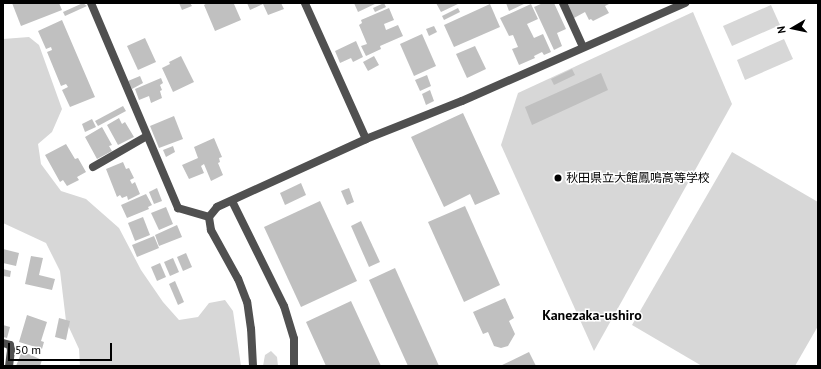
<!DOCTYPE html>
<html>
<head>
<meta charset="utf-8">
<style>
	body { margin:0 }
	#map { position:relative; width:821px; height:369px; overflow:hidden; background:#fff; font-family:"PT Sans","Noto Sans JP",sans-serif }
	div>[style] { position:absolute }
	.green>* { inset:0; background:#d7d7d7 }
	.building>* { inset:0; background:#c0c0c0 }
	.minor>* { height:8px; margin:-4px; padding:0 4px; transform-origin:4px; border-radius:4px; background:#505050 }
	.tertiary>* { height:8px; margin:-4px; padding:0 4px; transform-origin:4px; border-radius:4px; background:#505050 }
	.dots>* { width:11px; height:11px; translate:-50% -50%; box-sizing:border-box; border:2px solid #fff; border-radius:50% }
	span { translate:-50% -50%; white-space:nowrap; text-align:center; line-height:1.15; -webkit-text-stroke:3px #fff; paint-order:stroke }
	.poi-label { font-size:12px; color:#000 }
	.left { translate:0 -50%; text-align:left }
	.quarter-label { font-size:14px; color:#000; font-weight:700 }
	.frame { position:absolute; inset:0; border:4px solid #000; pointer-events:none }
	.north { position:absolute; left:773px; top:8px; width:40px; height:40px; -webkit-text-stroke:3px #fff; paint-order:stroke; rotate:261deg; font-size:11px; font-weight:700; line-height:16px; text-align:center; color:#000 }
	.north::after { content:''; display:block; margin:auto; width:14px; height:18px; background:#000; clip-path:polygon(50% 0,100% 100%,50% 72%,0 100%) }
	.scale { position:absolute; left:8px; top:343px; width:104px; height:18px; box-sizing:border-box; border:2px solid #000; border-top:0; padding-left:5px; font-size:12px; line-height:14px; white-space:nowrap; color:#000; -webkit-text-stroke:3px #fff; paint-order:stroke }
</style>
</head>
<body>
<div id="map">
	<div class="green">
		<i style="clip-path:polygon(771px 5px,780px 25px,732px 46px,723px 26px)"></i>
		<i style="clip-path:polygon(693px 12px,732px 104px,594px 351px,501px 145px,518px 93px)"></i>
		<i style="clip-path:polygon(29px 37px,39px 45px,62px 109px,52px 132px,38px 144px,41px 164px,61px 191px,86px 199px,119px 228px,141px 270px,163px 302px,179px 320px,198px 317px,209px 303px,225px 300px,233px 311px,241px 366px,80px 366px,79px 349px,66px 321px,60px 271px,46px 243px,3px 223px,3px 39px)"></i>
		<i style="clip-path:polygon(784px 39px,793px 59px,745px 80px,737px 60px)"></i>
		<i style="clip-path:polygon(732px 152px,818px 202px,818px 326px,795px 366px,702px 366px,632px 325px)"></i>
		<i style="clip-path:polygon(271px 351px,277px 357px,278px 366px,263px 366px,265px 355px)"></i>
	</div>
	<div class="building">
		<i style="clip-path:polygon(12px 3px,59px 3px,62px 10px,21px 26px)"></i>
		<i style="clip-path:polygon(83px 3px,87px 6px,65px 16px,63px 12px)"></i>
		<i style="clip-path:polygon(179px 3px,190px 3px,192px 6px,182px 10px)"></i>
		<i style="clip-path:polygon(207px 3px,237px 3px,234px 4px,241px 20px,215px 31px,204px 5px)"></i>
		<i style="clip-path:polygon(247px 3px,281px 3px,284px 9px,268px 15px,263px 4px,250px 10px)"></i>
		<i style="clip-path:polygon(354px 3px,377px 3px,358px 12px)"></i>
		<i style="clip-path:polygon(384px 3px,386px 7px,375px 12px,373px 8px)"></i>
		<i style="clip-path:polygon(436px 3px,460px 3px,441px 12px)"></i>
		<i style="clip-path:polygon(506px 3px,526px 3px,509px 11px)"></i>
		<i style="clip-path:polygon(543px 3px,554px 3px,566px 29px,557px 33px,562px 46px,554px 50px,534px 7px)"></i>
		<i style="clip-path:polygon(566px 3px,611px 3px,605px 6px,609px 13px,593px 21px,591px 19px,589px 20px,585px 12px,574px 18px)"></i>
		<i style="clip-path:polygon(490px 4px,500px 27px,454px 47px,444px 25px)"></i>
		<i style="clip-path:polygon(531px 4px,538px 19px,527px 24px,534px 38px,543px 34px,551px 52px,544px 55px,542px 52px,534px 56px,535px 58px,519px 65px,512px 49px,518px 47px,513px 35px,509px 36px,500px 18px)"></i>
		<i style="clip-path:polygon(389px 8px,394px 20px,384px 24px,386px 30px,398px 25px,403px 36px,380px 46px,381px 49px,366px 56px,361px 46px,367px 44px,359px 25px,362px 23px,361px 20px)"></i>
		<i style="clip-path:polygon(458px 8px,460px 12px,444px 20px,442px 16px)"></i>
		<i style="clip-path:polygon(62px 20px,95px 97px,70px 107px,62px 90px,68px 87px,66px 84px,61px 86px,47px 52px,52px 50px,51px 47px,46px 49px,38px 31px)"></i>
		<i style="clip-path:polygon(434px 26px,437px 32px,429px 36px,426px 29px)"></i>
		<i style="clip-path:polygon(422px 34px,436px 66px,414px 76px,400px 44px)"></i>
		<i style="clip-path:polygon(145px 38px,156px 62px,138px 70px,127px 46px)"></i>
		<i style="clip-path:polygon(356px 41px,363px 57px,353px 62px,351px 58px,340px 63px,335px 51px)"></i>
		<i style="clip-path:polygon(475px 46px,486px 69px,467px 78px,456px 54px)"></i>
		<i style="clip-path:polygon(181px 56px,194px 82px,173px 92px,162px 68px,170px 64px,169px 62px)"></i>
		<i style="clip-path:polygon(374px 56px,379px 65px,368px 71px,363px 62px)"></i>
		<i style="clip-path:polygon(572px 69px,575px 75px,554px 85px,551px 79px)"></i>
		<i style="clip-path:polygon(601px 73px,608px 90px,532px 125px,525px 107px)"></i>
		<i style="clip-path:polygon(427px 75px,431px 86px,420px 91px,415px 80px)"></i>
		<i style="clip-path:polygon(140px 76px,143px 83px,132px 89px,128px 81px)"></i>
		<i style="clip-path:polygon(161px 78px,163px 83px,160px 85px,162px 90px,160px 91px,162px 98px,151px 103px,149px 96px,139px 100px,135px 89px)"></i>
		<i style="clip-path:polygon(430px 90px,434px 101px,426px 105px,422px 94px)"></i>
		<i style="clip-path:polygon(123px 106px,126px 111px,98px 126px,95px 121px)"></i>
		<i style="clip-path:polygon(463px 113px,500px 194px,475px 205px,470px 194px,444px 207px,411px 137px)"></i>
		<i style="clip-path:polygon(174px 116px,183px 139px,159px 148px,150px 126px)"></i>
		<i style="clip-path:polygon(119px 118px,122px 124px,125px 122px,134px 137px,118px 145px,107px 125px)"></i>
		<i style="clip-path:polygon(92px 119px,96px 127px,85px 132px,82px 124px)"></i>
		<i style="clip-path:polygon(102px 127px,112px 145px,109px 146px,112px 151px,97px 159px,85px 137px)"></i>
		<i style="clip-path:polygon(214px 138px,222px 157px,219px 158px,220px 162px,218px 163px,223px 175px,211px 181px,204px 164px,201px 166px,204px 173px,189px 179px,182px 165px,198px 158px,194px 147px)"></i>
		<i style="clip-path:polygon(66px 144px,75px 159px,78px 158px,86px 172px,77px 177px,79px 180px,67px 186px,63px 180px,60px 182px,45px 155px)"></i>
		<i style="clip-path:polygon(173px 146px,175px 152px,166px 157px,163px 150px)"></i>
		<i style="clip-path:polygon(123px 162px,126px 169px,129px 168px,134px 178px,130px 180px,132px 184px,135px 182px,140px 194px,128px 200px,127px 196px,122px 198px,120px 195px,117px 197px,106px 169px)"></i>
		<i style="clip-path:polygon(301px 183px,306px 195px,285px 205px,280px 193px)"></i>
		<i style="clip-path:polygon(157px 188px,162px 201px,154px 204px,149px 192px)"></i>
		<i style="clip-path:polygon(349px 188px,354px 202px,347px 205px,341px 191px)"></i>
		<i style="clip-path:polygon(146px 194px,152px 205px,148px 207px,149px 209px,127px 218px,121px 205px)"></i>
		<i style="clip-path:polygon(320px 201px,357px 281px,301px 307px,264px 227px)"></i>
		<i style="clip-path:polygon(465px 206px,500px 285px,464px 302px,428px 222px)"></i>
		<i style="clip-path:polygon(166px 207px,173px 224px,159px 230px,151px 213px)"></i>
		<i style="clip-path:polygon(143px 217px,150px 235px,135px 241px,128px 223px)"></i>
		<i style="clip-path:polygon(361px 221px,380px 262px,369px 267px,351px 226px)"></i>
		<i style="clip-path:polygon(177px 225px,182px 237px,159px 246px,155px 235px)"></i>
		<i style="clip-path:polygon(154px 236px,159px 248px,137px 257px,132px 245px)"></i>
		<i style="clip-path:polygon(3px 249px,19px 253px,16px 266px,3px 263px)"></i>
		<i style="clip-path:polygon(186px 253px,192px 267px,183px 271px,177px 257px)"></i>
		<i style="clip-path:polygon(31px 256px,43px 258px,39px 275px,55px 279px,52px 290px,25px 284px)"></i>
		<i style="clip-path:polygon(173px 258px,179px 272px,170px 276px,164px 262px)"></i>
		<i style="clip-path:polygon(160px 263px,166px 277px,157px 281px,151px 267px)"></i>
		<i style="clip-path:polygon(395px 268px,439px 366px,408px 366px,369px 280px)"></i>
		<i style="clip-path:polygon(3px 269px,11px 271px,10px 277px,3px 276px)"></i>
		<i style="clip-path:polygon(175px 281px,184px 302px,178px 305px,169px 284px)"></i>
		<i style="clip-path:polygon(505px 298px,514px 318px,509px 321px,515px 334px,508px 346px,501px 348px,494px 346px,488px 332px,483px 334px,473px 312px)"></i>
		<i style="clip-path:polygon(351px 301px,381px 366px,326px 366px,306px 322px)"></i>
		<i style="clip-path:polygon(27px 315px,47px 322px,41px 341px,44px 342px,42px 349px,19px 342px)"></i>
		<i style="clip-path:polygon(59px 318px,70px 321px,66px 340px,55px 337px)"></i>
		<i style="clip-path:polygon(3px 325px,10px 327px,7px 338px,3px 337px)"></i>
		<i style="clip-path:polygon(22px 351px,42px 360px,40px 366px,16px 366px)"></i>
		<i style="clip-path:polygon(529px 352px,536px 366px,500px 366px)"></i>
	</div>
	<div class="minor">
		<i style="left:91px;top:3px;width:223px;rotate:67deg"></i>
		<i style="left:178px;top:208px;width:32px;rotate:16deg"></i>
		<i style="left:563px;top:3px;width:48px;rotate:65.6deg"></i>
		<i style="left:93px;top:167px;width:62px;rotate:-29.9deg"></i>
		<i style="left:232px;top:201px;width:117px;rotate:63.7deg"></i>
		<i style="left:284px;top:306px;width:34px;rotate:73deg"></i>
		<i style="left:294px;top:339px;width:27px;rotate:90deg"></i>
		<i style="left:3px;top:343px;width:7px;rotate:16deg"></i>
		<i style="left:10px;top:345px;width:5px;rotate:79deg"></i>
		<i style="left:11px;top:350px;width:16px;rotate:97deg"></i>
		<i style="left:253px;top:366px;width:37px;rotate:-93deg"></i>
		<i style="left:251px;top:329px;width:27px;rotate:-98deg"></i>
		<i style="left:247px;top:302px;width:25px;rotate:-111deg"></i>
		<i style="left:238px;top:279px;width:56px;rotate:-118.9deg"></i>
		<i style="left:211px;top:230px;width:13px;rotate:-99deg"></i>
		<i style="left:209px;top:217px;width:13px;rotate:-51deg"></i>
		<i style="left:217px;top:207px;width:164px;rotate:-24.5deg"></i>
		<i style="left:366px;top:139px;width:149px;rotate:-114.2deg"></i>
	</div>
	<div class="tertiary">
		<i style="left:366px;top:139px;width:103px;rotate:-21.6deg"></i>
		<i style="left:462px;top:101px;width:244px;rotate:-23.7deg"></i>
	</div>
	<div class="dots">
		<i style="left:558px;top:178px;background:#000"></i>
	</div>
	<div class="poi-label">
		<span class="left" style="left:566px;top:178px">秋田県立大館鳳鳴高等学校</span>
	</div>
	<div class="quarter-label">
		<span style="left:592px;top:315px">Kanezaka-ushiro</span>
	</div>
	<div class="frame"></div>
	<div class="north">N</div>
	<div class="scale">50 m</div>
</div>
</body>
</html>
